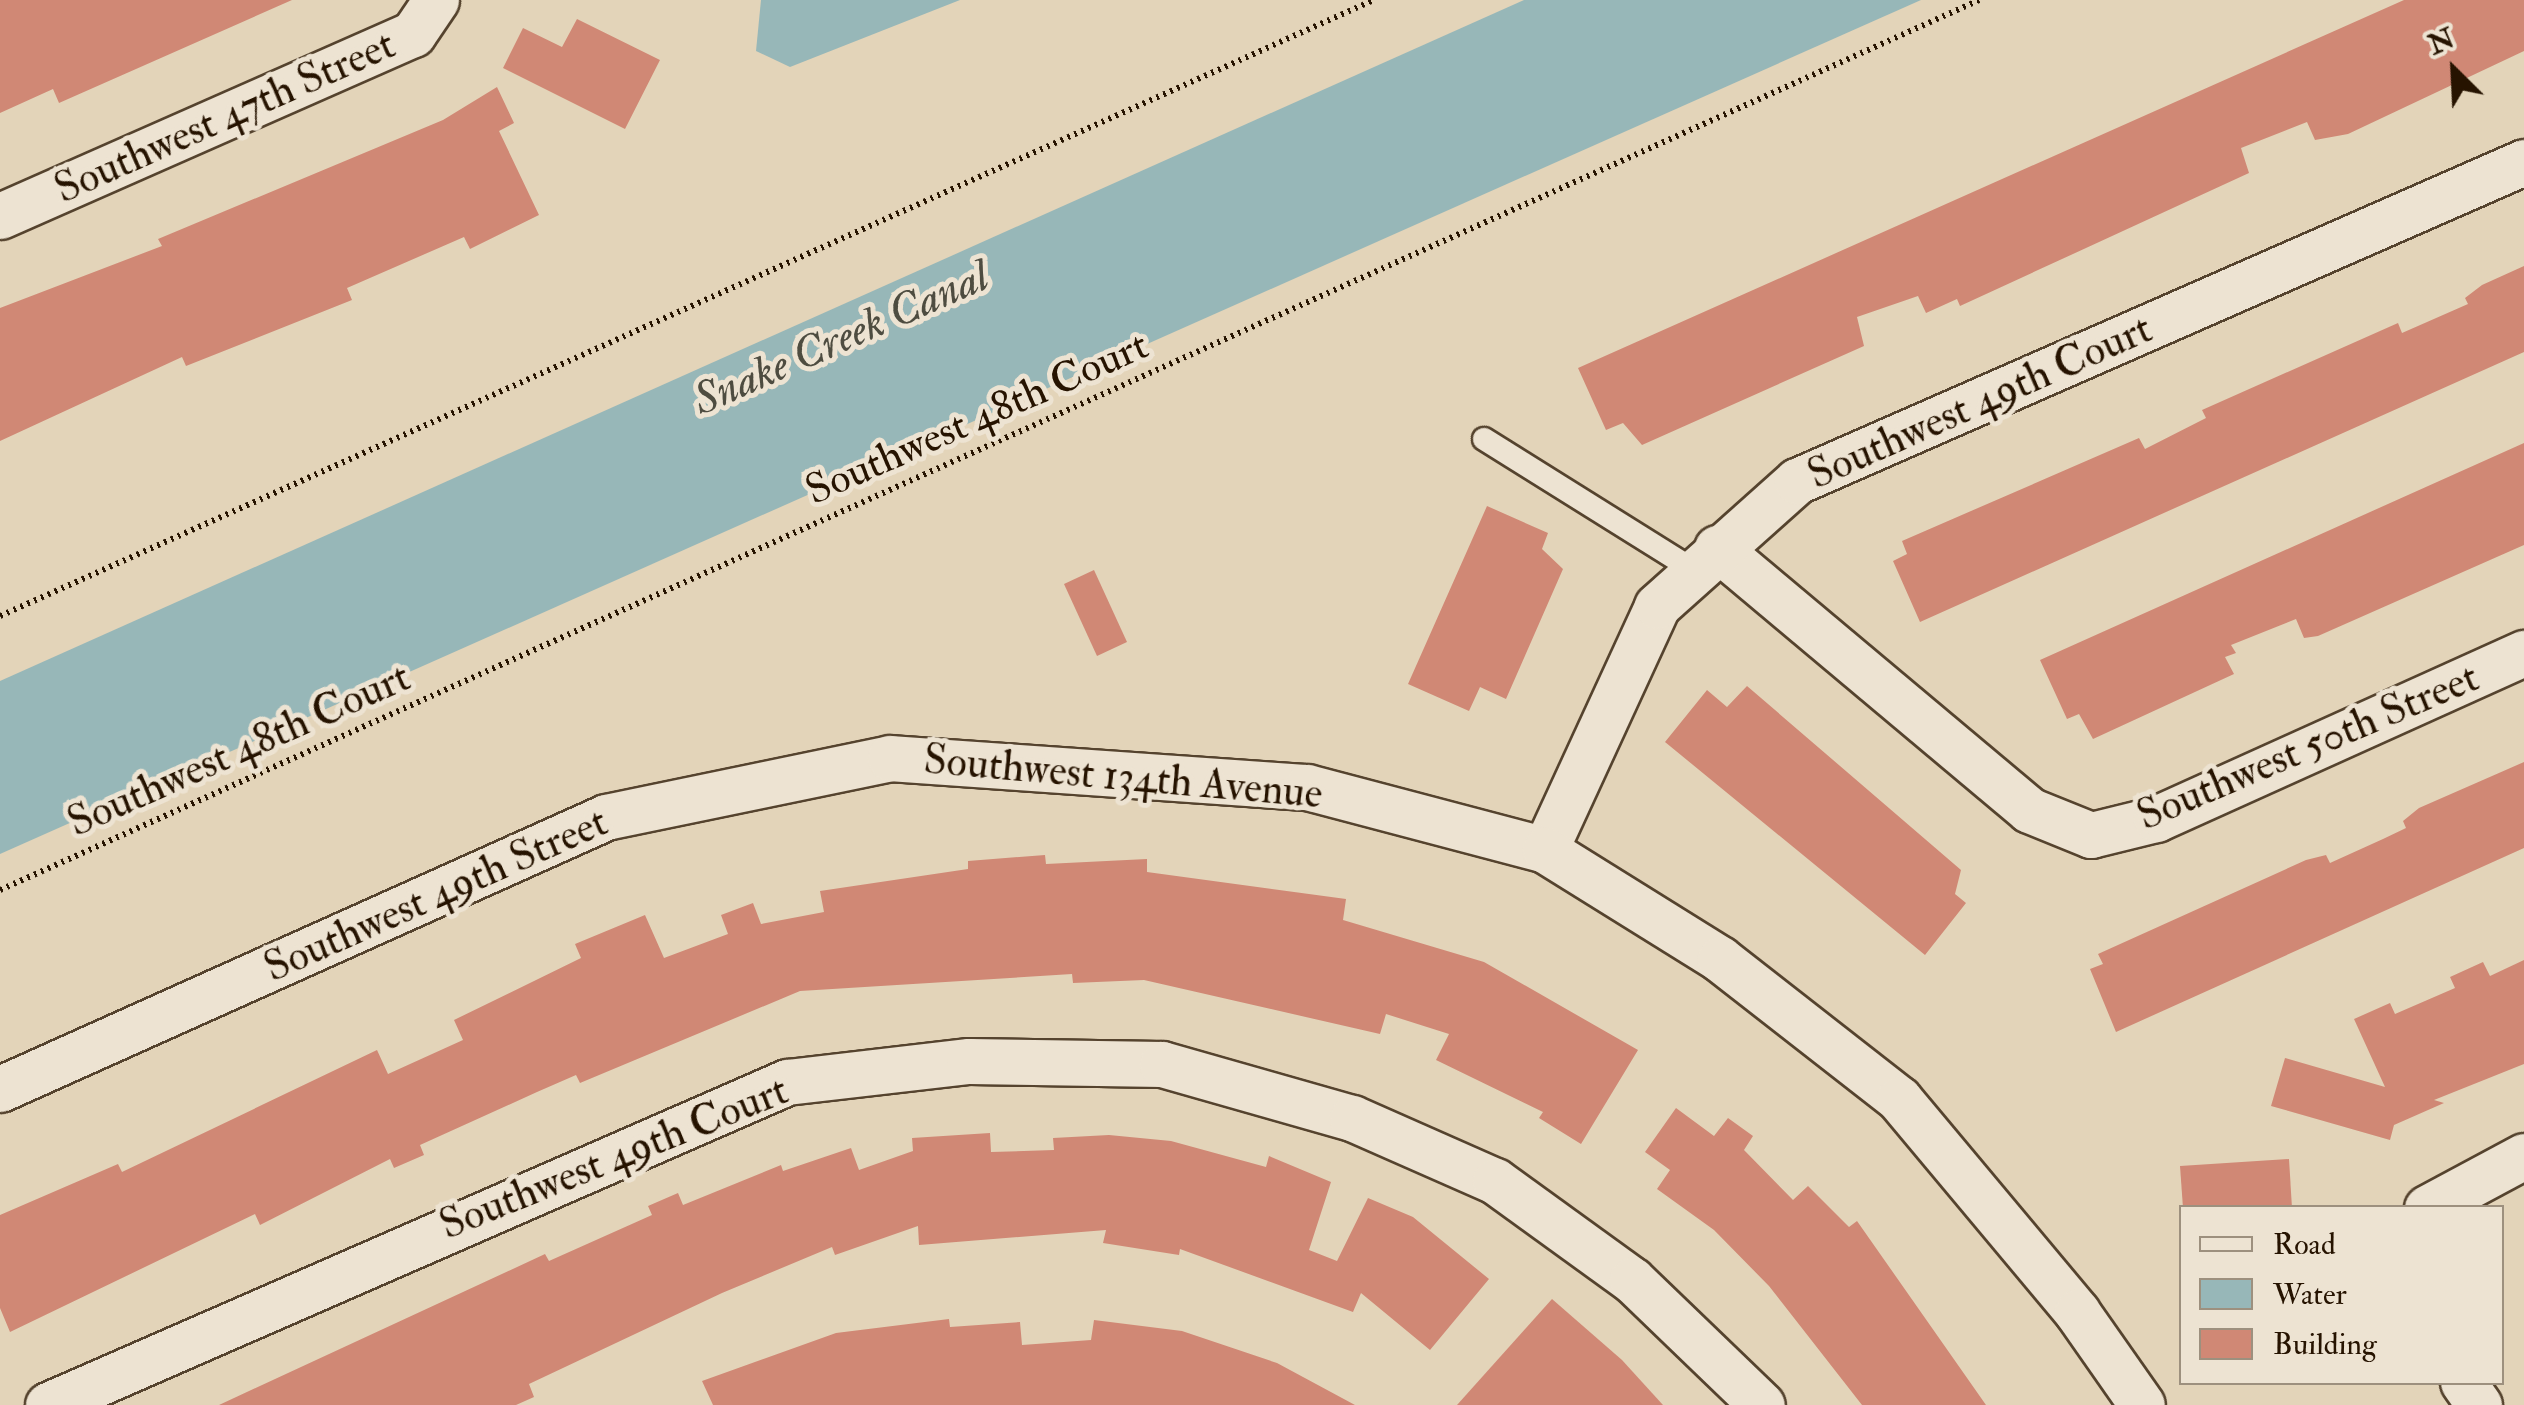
<!DOCTYPE html>
<html>
<head>
<meta charset="utf-8">
<style>
	body { margin:0 }
	#map { position:relative; width:2524px; height:1405px; overflow:hidden; background:#e3d4b9; font-family:"IM FELL Double Pica",serif }
	div>[style] { position:absolute }
	.water>* { inset:0; background:#97b7b8 }
	.building>* { inset:0; background:#d08875 }
	.path>* { height:6px; margin-top:-3px; transform-origin:0; background:repeating-linear-gradient(90deg,#261300 0 2.5px,transparent 0 7.5px) }
	.roads { filter:drop-shadow(2px 0 #55432e) drop-shadow(-2px 0 #55432e) drop-shadow(0 2px #55432e) drop-shadow(0 -2px #55432e) }
	.service>* { height:22px; margin:-11px; padding:0 11px; transform-origin:11px; border-radius:11px; background:#ede3d2 }
	.minor>* { height:45px; margin:-22.5px; padding:0 22.5px; transform-origin:22.5px; border-radius:22.5px; background:#ede3d2 }
	span { translate:-50% -50%; white-space:nowrap; text-align:center; line-height:1.15; -webkit-text-stroke:10px #ede3d2; paint-order:stroke }
	.street-label { font-size:42px; color:#261300 }
	.water-label { font-size:45px; color:#4e4c40; font-style:italic }
	.legend { position:absolute; left:2179px; top:1205px; width:325px; height:180px; box-sizing:border-box; background:#ede3d2; border:2px solid #9d907e; margin:0; padding:12px 18px; list-style:none; font-size:30px; color:#261300 }
	.legend li { display:flex; align-items:center; gap:20px; height:50px }
	.legend b { width:50px; border:2px solid #9d907e }
	.north { position:absolute; left:2404px; top:20px; width:100px; height:100px; -webkit-text-stroke:8px #ede3d2; paint-order:stroke; rotate:336deg; font-size:28px; font-weight:700; line-height:40px; text-align:center; color:#261300 }
	.north::after { content:''; display:block; margin:auto; width:35px; height:45px; background:#261300; clip-path:polygon(50% 0,100% 100%,50% 72%,0 100%) }
</style>
</head>
<body>
<div id="map">
	<div class="water">
		<i style="clip-path:polygon(761px 0,960px 0,790px 67px,756px 51px)"></i>
		<i style="clip-path:polygon(1524px 0,1921px 0,0 854px,0 681px)"></i>
	</div>
	<div class="building">
		<i style="clip-path:polygon(0 0,292px 0,59px 103px,53px 89px,0 113px)"></i>
		<i style="clip-path:polygon(2404px 0,2524px 0,2524px 51px,2348px 134px,2315px 140px,2307px 122px,2241px 148px,2249px 173px,1960px 306px,1957px 299px,1926px 313px,1918px 296px,1857px 317px,1864px 346px,1642px 445px,1623px 423px,1606px 430px,1578px 368px)"></i>
		<i style="clip-path:polygon(577px 19px,660px 60px,625px 129px,503px 68px,523px 28px,562px 47px)"></i>
		<i style="clip-path:polygon(497px 87px,514px 123px,499px 131px,539px 215px,470px 249px,464px 237px,347px 288px,352px 300px,186px 366px,182px 357px,0 441px,0 308px,162px 246px,158px 239px,443px 120px)"></i>
		<i style="clip-path:polygon(2524px 266px,2524px 352px,1920px 622px,1893px 561px,1907px 554px,1902px 541px,2139px 438px,2145px 449px,2206px 418px,2202px 410px,2398px 323px,2402px 333px,2468px 304px,2465px 298px,2482px 285px)"></i>
		<i style="clip-path:polygon(2524px 443px,2524px 545px,2318px 636px,2304px 638px,2296px 619px,2231px 645px,2236px 653px,2225px 657px,2234px 674px,2093px 739px,2079px 714px,2067px 719px,2040px 660px)"></i>
		<i style="clip-path:polygon(1487px 506px,1548px 533px,1542px 549px,1563px 569px,1506px 699px,1480px 687px,1469px 711px,1408px 684px)"></i>
		<i style="clip-path:polygon(1094px 570px,1127px 642px,1097px 656px,1064px 584px)"></i>
		<i style="clip-path:polygon(1747px 686px,1961px 870px,1955px 894px,1966px 903px,1925px 955px,1665px 742px,1707px 690px,1727px 707px)"></i>
		<i style="clip-path:polygon(2524px 762px,2524px 848px,2116px 1032px,2090px 969px,2103px 964px,2098px 954px,2306px 860px,2326px 855px,2330px 863px,2383px 839px,2406px 828px,2403px 821px,2419px 808px)"></i>
		<i style="clip-path:polygon(1045px 855px,1046px 864px,1147px 859px,1147px 872px,1346px 899px,1343px 920px,1484px 962px,1638px 1050px,1581px 1144px,1539px 1118px,1543px 1112px,1436px 1060px,1449px 1034px,1386px 1014px,1380px 1034px,1144px 980px,1073px 983px,1072px 974px,800px 991px,580px 1083px,576px 1075px,537px 1092px,420px 1145px,424px 1155px,394px 1168px,390px 1159px,260px 1225px,255px 1214px,10px 1332px,0 1308px,0 1215px,118px 1164px,122px 1172px,377px 1050px,388px 1074px,463px 1040px,454px 1020px,581px 958px,575px 944px,645px 915px,664px 958px,728px 934px,721px 915px,753px 903px,761px 924px,824px 912px,820px 891px,968px 869px,968px 861px)"></i>
		<i style="clip-path:polygon(2524px 960px,2524px 1064px,2434px 1100px,2444px 1103px,2394px 1125px,2390px 1140px,2271px 1106px,2285px 1058px,2385px 1087px,2354px 1019px,2390px 1003px,2395px 1014px,2455px 988px,2450px 977px,2483px 962px,2490px 976px)"></i>
		<i style="clip-path:polygon(1676px 1108px,1714px 1136px,1728px 1118px,1753px 1136px,1744px 1150px,1793px 1200px,1808px 1186px,1849px 1227px,1857px 1221px,1986px 1405px,1862px 1405px,1769px 1286px,1714px 1230px,1657px 1189px,1670px 1170px,1645px 1152px)"></i>
		<i style="clip-path:polygon(990px 1133px,991px 1152px,1054px 1150px,1053px 1138px,1109px 1135px,1171px 1141px,1266px 1167px,1269px 1156px,1331px 1182px,1309px 1250px,1337px 1261px,1368px 1198px,1413px 1217px,1489px 1279px,1430px 1350px,1361px 1293px,1353px 1312px,1180px 1249px,1179px 1255px,1103px 1243px,1106px 1230px,919px 1245px,918px 1226px,835px 1255px,832px 1247px,722px 1293px,529px 1384px,534px 1397px,516px 1405px,219px 1405px,545px 1254px,549px 1261px,652px 1215px,648px 1206px,678px 1193px,683px 1205px,781px 1165px,783px 1171px,851px 1148px,859px 1170px,913px 1151px,912px 1138px)"></i>
		<i style="clip-path:polygon(2289px 1159px,2292px 1208px,2183px 1208px,2180px 1166px)"></i>
		<i style="clip-path:polygon(1552px 1299px,1622px 1360px,1663px 1405px,1457px 1405px)"></i>
		<i style="clip-path:polygon(949px 1319px,950px 1327px,1020px 1322px,1022px 1345px,1091px 1340px,1094px 1320px,1182px 1331px,1277px 1363px,1355px 1405px,713px 1405px,702px 1381px,836px 1333px)"></i>
	</div>
	<div class="path">
		<i style="left:0;top:616px;width:1506px;rotate:-24.15deg"></i>
		<i style="left:0;top:890px;width:2170px;rotate:-24.21deg"></i>
	</div>
	<div class="roads">
		<div class="service">
			<i style="left:1484px;top:439px;width:248px;rotate:32deg"></i>
		</div>
		<div class="minor">
			<i style="left:0;top:216px;width:451px;rotate:-23.8deg"></i>
			<i style="left:413px;top:34px;width:41px;rotate:-55.9deg"></i>
			<i style="left:1717px;top:548px;width:407px;rotate:40deg"></i>
			<i style="left:2029px;top:810px;width:67px;rotate:22deg"></i>
			<i style="left:2091px;top:835px;width:67px;rotate:-13.8deg"></i>
			<i style="left:2156px;top:819px;width:404px;rotate:-24.3deg"></i>
			<i style="left:1545px;top:850px;width:268px;rotate:-65.3deg"></i>
			<i style="left:1657px;top:606px;width:188px;rotate:-41.8deg"></i>
			<i style="left:1797px;top:481px;width:794px;rotate:-23.69deg"></i>
			<i style="left:0;top:1089px;width:664px;rotate:-24.17deg"></i>
			<i style="left:606px;top:817px;width:290px;rotate:-11.7deg"></i>
			<i style="left:890px;top:758px;width:418px;rotate:4deg"></i>
			<i style="left:1307px;top:787px;width:246px;rotate:14.8deg"></i>
			<i style="left:1545px;top:850px;width:206px;rotate:31.9deg"></i>
			<i style="left:1720px;top:959px;width:227px;rotate:38deg"></i>
			<i style="left:1899px;top:1099px;width:278px;rotate:50.1deg"></i>
			<i style="left:2077px;top:1312px;width:113px;rotate:55deg"></i>
			<i style="left:2427px;top:1208px;width:110px;rotate:-28.2deg"></i>
			<i style="left:2463px;top:1382px;width:28px;rotate:55deg"></i>
			<i style="left:48px;top:1405px;width:807px;rotate:-23.61deg"></i>
			<i style="left:787px;top:1082px;width:183px;rotate:-6.6deg"></i>
			<i style="left:969px;top:1061px;width:193px;rotate:0.9deg"></i>
			<i style="left:1162px;top:1064px;width:198px;rotate:15.9deg"></i>
			<i style="left:1352px;top:1118px;width:156px;rotate:23.8deg"></i>
			<i style="left:1495px;top:1181px;width:169px;rotate:35.9deg"></i>
			<i style="left:1632px;top:1280px;width:180px;rotate:43.9deg"></i>
		</div>
	</div>
	<div class="street-label">
		<span style="left:225px;top:117px;rotate:-24deg">Southwest 47th Street</span>
		<span style="left:1980px;top:402px;rotate:-24deg">Southwest 49th Court</span>
		<span style="left:977px;top:418px;rotate:-24deg">Southwest 48th Court</span>
		<span style="left:2308px;top:747px;rotate:-23deg">Southwest 50th Street</span>
		<span style="left:239px;top:750px;rotate:-24deg">Southwest 48th Court</span>
		<span style="left:1123px;top:777px;rotate:5deg">Southwest 134th Avenue</span>
		<span style="left:436px;top:895px;rotate:-24deg">Southwest 49th Street</span>
		<span style="left:614px;top:1158px;rotate:-22deg">Southwest 49th Court</span>
	</div>
	<div class="water-label">
		<span style="left:841px;top:339px;rotate:-24deg">Snake Creek Canal</span>
	</div>
	<ul class="legend">
	<li><b style="height:12px;background:#ede3d2"></b>Road</li>
	<li><b style="height:28px;background:#97b7b8"></b>Water</li>
	<li><b style="height:28px;background:#d08875"></b>Building</li>
	</ul>
	<div class="north">N</div>
</div>
</body>
</html>
